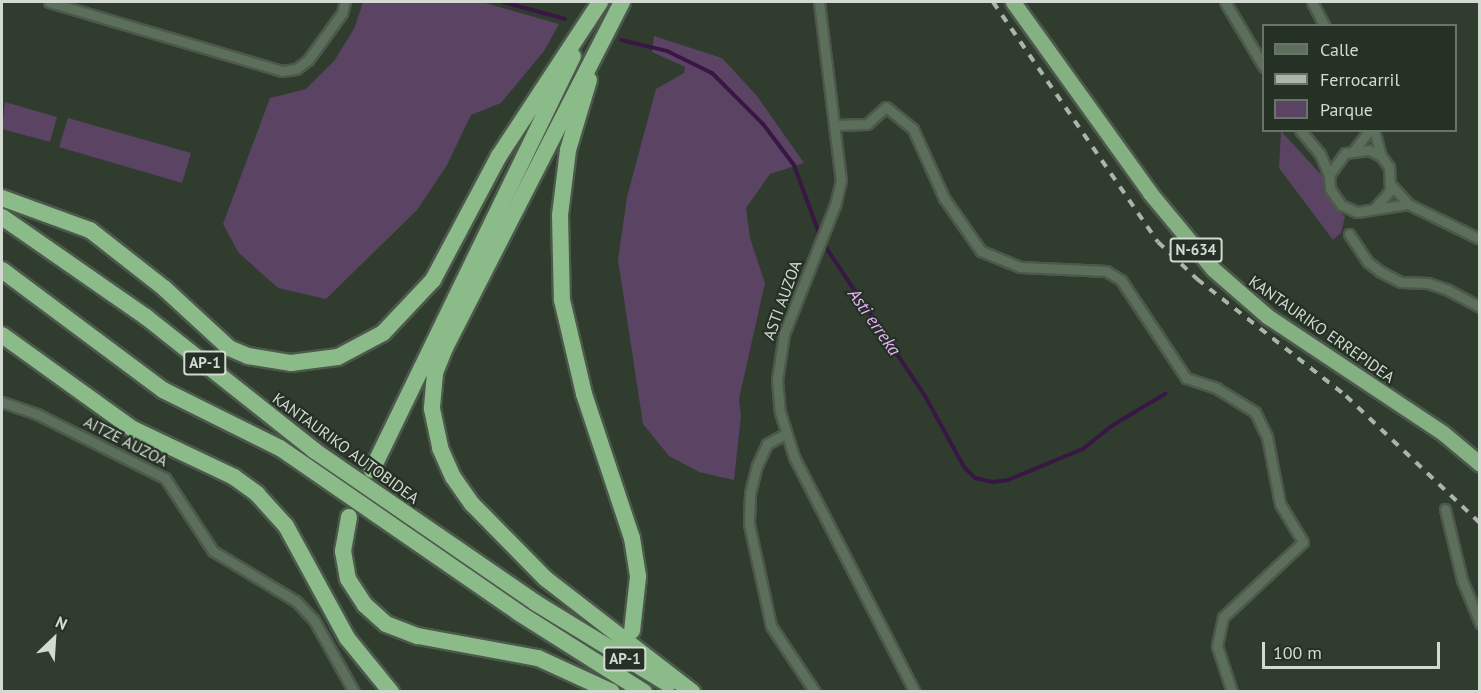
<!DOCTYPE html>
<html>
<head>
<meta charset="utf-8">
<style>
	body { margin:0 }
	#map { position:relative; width:1481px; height:693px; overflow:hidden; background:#2f3c2e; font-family:"PT Sans",sans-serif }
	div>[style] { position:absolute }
	.green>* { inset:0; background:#5b4364 }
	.stream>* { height:4px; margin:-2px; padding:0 2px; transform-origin:2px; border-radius:2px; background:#391744 }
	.roads { filter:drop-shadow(2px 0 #4c584c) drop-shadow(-2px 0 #4c584c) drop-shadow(0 2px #4c584c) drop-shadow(0 -2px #4c584c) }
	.minor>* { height:9px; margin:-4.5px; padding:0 4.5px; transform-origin:4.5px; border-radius:4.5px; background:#5c6f5b }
	.trunk>* { height:15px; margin:-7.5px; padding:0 7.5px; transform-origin:7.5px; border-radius:7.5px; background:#84b082 }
	.motorway>* { height:16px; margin:-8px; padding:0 8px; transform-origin:8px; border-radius:8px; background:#8bbb89 }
	.rail>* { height:4px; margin-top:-2px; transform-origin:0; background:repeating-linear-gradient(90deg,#abb5ab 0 8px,transparent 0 16px) }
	span { translate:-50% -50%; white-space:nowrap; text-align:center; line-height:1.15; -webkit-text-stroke:4.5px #253124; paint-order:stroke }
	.shield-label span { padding:2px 4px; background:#253124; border:2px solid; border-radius:4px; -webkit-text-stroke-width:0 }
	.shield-label { font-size:15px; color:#d2dad2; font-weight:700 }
	.street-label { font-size:16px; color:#d2dad2 }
	.water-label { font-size:18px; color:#e9b2fc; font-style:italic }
	.frame { position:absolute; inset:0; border:3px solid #d2dad2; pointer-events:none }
	.legend { position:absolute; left:1262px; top:24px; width:195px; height:108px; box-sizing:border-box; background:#253124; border:2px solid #6a756a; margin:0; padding:8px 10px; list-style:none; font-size:18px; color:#d2dad2 }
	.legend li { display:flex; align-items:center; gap:12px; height:30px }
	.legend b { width:30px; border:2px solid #6a756a }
	.north { position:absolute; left:24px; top:609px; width:60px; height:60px; -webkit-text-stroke:4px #253124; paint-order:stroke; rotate:25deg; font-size:16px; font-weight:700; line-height:24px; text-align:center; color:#d2dad2 }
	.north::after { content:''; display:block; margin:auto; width:21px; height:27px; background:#d2dad2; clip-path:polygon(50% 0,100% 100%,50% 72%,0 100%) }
	.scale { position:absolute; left:1262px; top:642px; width:178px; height:27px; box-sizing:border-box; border:3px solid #d2dad2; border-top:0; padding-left:8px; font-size:18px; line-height:21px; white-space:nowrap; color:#d2dad2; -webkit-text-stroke:4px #253124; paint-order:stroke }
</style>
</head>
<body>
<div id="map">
	<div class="green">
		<i style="clip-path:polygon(363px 2px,482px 2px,559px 24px,544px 51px,501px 103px,471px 115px,447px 165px,417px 210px,326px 299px,278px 288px,238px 252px,223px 224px,270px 98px,306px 89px,334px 61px,354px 29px)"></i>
		<i style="clip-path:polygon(654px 36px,722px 58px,757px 96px,804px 163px,770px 174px,746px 208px,750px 238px,765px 283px,739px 399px,741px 416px,734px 480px,699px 472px,669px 456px,643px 424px,618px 260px,627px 197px,656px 89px,684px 73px,685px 67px,652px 52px)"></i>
		<i style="clip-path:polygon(5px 102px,57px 117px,50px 142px,2px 129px)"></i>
		<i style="clip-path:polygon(68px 118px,191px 153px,182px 183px,59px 147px)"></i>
		<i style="clip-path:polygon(1281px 131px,1323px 177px,1329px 200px,1345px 217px,1341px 233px,1333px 240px,1279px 168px)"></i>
	</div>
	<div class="stream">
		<i style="left:503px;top:2px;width:64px;rotate:15.3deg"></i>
		<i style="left:621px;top:40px;width:47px;rotate:13.4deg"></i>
		<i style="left:667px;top:51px;width:50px;rotate:26.1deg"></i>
		<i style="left:712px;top:73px;width:72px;rotate:45deg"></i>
		<i style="left:763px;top:124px;width:51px;rotate:52.9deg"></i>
		<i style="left:794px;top:165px;width:76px;rotate:69.9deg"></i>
		<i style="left:823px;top:243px;width:184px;rotate:56.3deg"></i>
		<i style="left:925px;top:396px;width:81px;rotate:61.2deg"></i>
		<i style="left:964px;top:467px;width:16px;rotate:45deg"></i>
		<i style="left:975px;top:478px;width:18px;rotate:13deg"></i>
		<i style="left:993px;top:482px;width:15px;rotate:-8deg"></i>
		<i style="left:1008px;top:480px;width:81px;rotate:-22.5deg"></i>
		<i style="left:1083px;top:449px;width:38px;rotate:-39deg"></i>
		<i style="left:1113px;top:425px;width:61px;rotate:-30.8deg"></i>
	</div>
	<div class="roads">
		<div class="minor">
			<i style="left:49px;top:2px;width:243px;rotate:16.5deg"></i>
			<i style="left:282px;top:71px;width:14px;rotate:-8deg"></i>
			<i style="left:296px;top:69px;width:15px;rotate:-37deg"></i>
			<i style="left:308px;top:60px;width:58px;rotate:-54.1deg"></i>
			<i style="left:342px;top:13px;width:11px;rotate:-75deg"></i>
			<i style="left:819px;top:2px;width:179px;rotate:83deg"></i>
			<i style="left:841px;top:180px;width:26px;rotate:103deg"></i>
			<i style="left:835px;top:205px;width:139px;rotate:111.6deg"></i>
			<i style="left:784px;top:334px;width:47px;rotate:98.7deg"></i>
			<i style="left:777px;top:380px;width:32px;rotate:85deg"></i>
			<i style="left:780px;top:412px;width:47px;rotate:72.7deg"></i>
			<i style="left:794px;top:457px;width:264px;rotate:62.8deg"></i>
			<i style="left:1225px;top:2px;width:76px;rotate:59deg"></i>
			<i style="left:1312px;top:2px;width:27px;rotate:62deg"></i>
			<i style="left:835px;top:125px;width:32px;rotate:-2deg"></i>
			<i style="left:867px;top:124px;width:25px;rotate:-42deg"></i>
			<i style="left:886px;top:107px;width:35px;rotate:39deg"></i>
			<i style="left:913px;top:129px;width:76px;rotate:65.8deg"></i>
			<i style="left:944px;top:198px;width:65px;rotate:55.1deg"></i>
			<i style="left:981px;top:251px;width:42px;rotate:22.3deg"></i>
			<i style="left:1020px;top:267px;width:86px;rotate:2.7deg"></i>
			<i style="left:1106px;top:271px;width:17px;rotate:31deg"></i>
			<i style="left:1121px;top:280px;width:118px;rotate:56.4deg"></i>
			<i style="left:1186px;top:378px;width:32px;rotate:18deg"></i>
			<i style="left:1216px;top:388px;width:46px;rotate:31.6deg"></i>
			<i style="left:1255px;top:412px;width:28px;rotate:64deg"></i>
			<i style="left:1267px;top:437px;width:68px;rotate:79deg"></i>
			<i style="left:1280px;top:504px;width:44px;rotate:58.8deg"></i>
			<i style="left:1303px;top:542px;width:110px;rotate:136.8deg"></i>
			<i style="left:1223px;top:617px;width:30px;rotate:102deg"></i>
			<i style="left:1217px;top:646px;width:48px;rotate:71.9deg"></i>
			<i style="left:1300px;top:130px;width:31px;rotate:50deg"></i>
			<i style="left:1320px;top:154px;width:23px;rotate:67deg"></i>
			<i style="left:1374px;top:130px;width:27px;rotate:75deg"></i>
			<i style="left:1355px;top:149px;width:24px;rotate:-52deg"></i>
			<i style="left:1392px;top:186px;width:24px;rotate:48deg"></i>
			<i style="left:1408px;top:204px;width:80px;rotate:25.9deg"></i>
			<i style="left:1375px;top:208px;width:23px;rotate:-49deg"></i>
			<i style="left:1390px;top:191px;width:24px;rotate:-92deg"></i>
			<i style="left:1389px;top:167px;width:14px;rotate:-126deg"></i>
			<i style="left:1381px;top:156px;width:13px;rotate:-153deg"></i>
			<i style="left:1369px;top:150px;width:24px;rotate:173deg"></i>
			<i style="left:1345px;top:153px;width:27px;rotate:126deg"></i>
			<i style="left:1329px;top:175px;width:14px;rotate:86deg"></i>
			<i style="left:1330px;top:189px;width:19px;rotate:55deg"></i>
			<i style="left:1341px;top:205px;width:17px;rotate:24deg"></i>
			<i style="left:1357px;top:212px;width:52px;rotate:-8.9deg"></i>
			<i style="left:1349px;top:234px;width:34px;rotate:56deg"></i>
			<i style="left:1368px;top:262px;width:16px;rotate:38deg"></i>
			<i style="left:1381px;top:272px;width:22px;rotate:27deg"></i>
			<i style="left:1401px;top:282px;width:27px;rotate:2deg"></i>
			<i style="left:1428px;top:283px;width:21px;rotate:19deg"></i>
			<i style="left:1448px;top:290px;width:36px;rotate:28deg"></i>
			<i style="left:2px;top:402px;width:37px;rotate:19deg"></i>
			<i style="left:37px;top:414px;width:143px;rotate:26.6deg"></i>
			<i style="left:165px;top:478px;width:87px;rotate:56.7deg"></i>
			<i style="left:213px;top:551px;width:97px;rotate:31.1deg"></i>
			<i style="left:296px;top:601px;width:26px;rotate:47deg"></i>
			<i style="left:314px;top:620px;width:82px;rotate:60.9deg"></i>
			<i style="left:785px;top:434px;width:21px;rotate:151deg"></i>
			<i style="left:767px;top:444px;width:23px;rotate:115deg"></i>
			<i style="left:757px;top:465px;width:29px;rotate:104deg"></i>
			<i style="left:750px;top:493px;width:31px;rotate:92deg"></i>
			<i style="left:749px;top:524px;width:104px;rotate:77.8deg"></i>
			<i style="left:771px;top:626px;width:79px;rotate:56.3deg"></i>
			<i style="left:1445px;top:509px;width:73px;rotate:76.5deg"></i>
			<i style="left:1462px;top:580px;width:47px;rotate:67.3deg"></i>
		</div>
		<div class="trunk">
			<i style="left:1013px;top:2px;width:235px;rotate:54.3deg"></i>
			<i style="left:1150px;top:193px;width:99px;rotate:50.3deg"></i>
			<i style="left:1213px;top:269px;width:72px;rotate:41deg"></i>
			<i style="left:1267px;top:316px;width:211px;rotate:33.6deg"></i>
			<i style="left:1443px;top:433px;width:48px;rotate:40deg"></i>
		</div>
		<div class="motorway">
			<i style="left:622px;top:2px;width:389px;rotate:117.1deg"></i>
			<i style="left:445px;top:348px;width:27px;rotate:112deg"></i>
			<i style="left:435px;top:373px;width:36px;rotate:95deg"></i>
			<i style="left:432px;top:409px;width:40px;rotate:78deg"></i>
			<i style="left:440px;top:448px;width:32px;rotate:66deg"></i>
			<i style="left:453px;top:477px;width:33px;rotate:55deg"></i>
			<i style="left:472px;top:504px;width:105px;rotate:45.4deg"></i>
			<i style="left:546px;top:579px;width:185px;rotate:37.7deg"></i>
			<i style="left:589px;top:80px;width:73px;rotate:106.7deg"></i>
			<i style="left:568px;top:150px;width:65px;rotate:97deg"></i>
			<i style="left:560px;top:215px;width:85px;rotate:88.7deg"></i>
			<i style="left:562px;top:300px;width:97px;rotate:76.8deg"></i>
			<i style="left:584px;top:394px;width:152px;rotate:71.6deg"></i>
			<i style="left:632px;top:538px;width:39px;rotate:81deg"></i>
			<i style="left:638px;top:577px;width:54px;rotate:96.3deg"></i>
			<i style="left:2px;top:198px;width:94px;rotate:20deg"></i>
			<i style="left:90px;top:230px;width:94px;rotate:38.1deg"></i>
			<i style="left:164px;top:288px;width:88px;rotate:42.7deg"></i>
			<i style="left:229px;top:348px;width:21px;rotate:23deg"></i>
			<i style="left:248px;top:356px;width:44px;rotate:9.2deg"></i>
			<i style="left:291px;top:363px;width:47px;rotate:-7.3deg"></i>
			<i style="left:338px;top:357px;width:51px;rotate:-28.1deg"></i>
			<i style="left:383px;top:333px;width:73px;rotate:-46.7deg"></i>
			<i style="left:433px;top:280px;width:140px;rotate:-62deg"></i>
			<i style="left:499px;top:156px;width:184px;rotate:-56.7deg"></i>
			<i style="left:2px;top:217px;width:175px;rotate:34.8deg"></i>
			<i style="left:146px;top:317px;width:216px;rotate:38.4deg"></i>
			<i style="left:315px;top:451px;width:268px;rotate:34.5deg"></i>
			<i style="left:536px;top:603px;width:155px;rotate:31.5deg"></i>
			<i style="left:2px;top:270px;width:201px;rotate:36.7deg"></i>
			<i style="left:163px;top:390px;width:131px;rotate:26.4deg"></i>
			<i style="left:280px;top:448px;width:290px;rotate:34.6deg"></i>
			<i style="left:519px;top:613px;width:148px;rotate:32.3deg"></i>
			<i style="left:2px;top:335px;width:161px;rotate:35.7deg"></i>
			<i style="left:133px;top:429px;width:112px;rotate:25.4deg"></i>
			<i style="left:234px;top:477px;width:29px;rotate:36deg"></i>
			<i style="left:257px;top:494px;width:43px;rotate:47.8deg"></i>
			<i style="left:286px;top:526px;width:128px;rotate:61.4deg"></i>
			<i style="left:347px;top:638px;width:70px;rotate:50.8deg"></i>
			<i style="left:372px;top:470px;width:460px;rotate:-64.1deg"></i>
			<i style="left:349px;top:517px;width:35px;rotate:100deg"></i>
			<i style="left:343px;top:551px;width:28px;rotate:80deg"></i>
			<i style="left:348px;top:579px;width:31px;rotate:57deg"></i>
			<i style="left:365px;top:605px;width:28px;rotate:42deg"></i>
			<i style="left:386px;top:624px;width:34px;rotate:21deg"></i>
			<i style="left:418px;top:636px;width:122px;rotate:10.4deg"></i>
			<i style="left:538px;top:658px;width:81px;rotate:24.7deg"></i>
		</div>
	</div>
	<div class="rail">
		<i style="left:993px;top:2px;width:291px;rotate:55.5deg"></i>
		<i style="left:1158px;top:242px;width:54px;rotate:43.5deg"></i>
		<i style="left:1197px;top:279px;width:189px;rotate:38.1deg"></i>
		<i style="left:1346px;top:396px;width:185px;rotate:43.5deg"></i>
	</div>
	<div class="shield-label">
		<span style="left:1196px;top:250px">N-634</span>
		<span style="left:205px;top:363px">AP-1</span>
		<span style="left:625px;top:659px">AP-1</span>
	</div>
	<div class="street-label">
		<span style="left:782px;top:300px;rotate:-70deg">ASTI AUZOA</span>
		<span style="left:1322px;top:329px;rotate:35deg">KANTAURIKO ERREPIDEA</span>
		<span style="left:126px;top:441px;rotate:27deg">AITZE AUZOA</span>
		<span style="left:346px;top:448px;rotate:36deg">KANTAURIKO AUTOBIDEA</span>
	</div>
	<div class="water-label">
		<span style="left:874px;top:322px;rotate:55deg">Asti erreka</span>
	</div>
	<div class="frame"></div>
	<ul class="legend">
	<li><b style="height:8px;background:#5c6f5b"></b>Calle</li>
	<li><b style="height:8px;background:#abb5ab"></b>Ferrocarril</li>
	<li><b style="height:16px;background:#5b4364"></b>Parque</li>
	</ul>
	<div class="north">N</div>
	<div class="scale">100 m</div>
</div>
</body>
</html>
